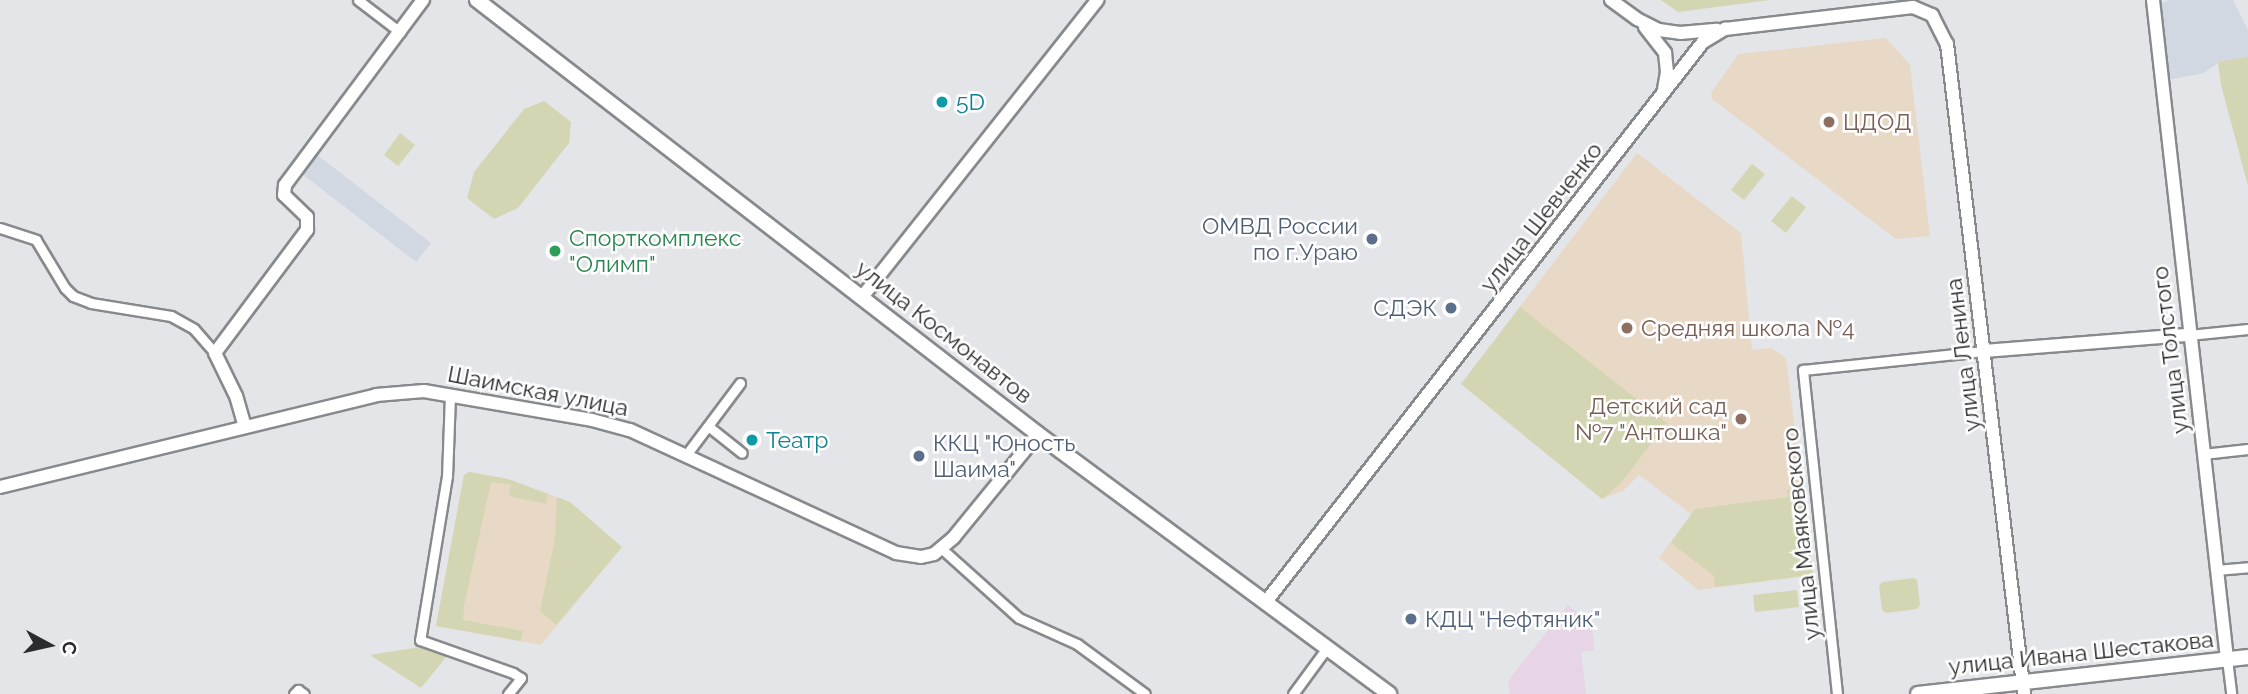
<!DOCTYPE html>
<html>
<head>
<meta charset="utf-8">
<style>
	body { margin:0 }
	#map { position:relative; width:2248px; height:694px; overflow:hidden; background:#e3e5e9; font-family:Raleway,sans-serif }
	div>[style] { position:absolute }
	.commercial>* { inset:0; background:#e7d5e5 }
	.built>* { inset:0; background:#d1d8e1 }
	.education>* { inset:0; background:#e8d9c6 }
	.green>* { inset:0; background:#d4d6b3 }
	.roads { filter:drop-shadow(2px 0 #878a8c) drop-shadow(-2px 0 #878a8c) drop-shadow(0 2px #878a8c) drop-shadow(0 -2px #878a8c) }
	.street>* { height:9px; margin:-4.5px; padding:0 4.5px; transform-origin:4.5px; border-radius:4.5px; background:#fff }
	.secondary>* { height:12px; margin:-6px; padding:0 6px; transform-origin:6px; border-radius:6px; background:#fff }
	.primary>* { height:14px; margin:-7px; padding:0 7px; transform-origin:7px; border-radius:7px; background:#fff }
	.dots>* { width:19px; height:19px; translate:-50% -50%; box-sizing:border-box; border:4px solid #fff; border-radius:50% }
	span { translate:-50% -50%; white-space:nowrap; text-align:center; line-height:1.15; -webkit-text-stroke:5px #fff; paint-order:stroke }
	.culture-label { font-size:23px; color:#0d838f }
	.left { translate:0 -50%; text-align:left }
	.education-label { font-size:23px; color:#785e54 }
	.right { translate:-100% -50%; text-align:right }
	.street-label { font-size:23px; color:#2b2c2d }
	.service-label { font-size:23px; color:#4e5e75 }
	.leisure-label { font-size:23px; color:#27864d }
	.north { position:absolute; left:14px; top:610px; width:70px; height:70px; -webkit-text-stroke:5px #fff; paint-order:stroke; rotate:98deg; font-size:19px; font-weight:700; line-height:28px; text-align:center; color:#2b2c2d }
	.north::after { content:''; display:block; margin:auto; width:24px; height:32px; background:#2b2c2d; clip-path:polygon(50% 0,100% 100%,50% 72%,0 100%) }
</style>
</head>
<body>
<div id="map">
	<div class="commercial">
		<i style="clip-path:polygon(1568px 605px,1592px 625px,1594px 650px,1581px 652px,1586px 694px,1510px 694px,1508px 681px)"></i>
	</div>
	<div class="built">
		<i style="clip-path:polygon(2169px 0,2233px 0,2248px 30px,2248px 57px,2219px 62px,2204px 73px,2168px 80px,2161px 4px)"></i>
		<i style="clip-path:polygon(316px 154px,431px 243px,416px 262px,301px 173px)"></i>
	</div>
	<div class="education">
		<i style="clip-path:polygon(1886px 38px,1910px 65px,1930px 236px,1896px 239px,1712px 99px,1711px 93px,1738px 54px)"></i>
		<i style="clip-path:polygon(1637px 153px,1741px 233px,1752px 350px,1771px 348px,1786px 358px,1813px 575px,1698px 590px,1659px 558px,1691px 514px,1639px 475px,1624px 490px,1602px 499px,1461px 384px)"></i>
		<i style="clip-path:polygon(469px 472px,508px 479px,570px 502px,622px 547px,541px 645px,436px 626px,464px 475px)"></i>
	</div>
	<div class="green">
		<i style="clip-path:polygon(1661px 0,1770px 0,1678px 12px)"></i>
		<i style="clip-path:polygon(2248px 57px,2248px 186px,2221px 85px,2218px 62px)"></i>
		<i style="clip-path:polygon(544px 101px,571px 122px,569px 143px,518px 208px,494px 219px,467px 198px,474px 172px,524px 109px)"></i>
		<i style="clip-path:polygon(400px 133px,415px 145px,398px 166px,384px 155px)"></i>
		<i style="clip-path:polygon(1752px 164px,1765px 174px,1744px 200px,1731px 190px)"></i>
		<i style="clip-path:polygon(1792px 196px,1806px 207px,1786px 233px,1771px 221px)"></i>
		<i style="clip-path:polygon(1520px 307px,1667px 423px,1621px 483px,1602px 499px,1461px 384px)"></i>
		<i style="clip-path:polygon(469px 472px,508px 479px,548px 494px,546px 504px,509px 496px,511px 485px,491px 482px,464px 606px,463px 620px,523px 631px,521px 641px,436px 626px,464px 475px)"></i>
		<i style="clip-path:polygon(1802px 488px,1813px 575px,1715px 587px,1714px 576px,1671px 543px,1695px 509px,1788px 497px,1787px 490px)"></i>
		<i style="clip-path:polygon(557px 497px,570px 502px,622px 547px,556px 625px,540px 611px,555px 538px)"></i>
		<i style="clip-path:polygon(1914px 578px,1917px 580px,1920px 605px,1917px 609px,1886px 613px,1882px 610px,1879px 586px,1882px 582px)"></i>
		<i style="clip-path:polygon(1797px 590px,1799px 607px,1755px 612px,1753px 595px)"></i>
		<i style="clip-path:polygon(420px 647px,446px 657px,421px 688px,370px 655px)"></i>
	</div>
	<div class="roads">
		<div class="street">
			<i style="left:358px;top:0;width:53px;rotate:37.3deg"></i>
			<i style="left:0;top:228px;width:38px;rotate:18deg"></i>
			<i style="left:36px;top:240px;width:56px;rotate:58.9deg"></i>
			<i style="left:65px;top:288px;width:11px;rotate:45deg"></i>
			<i style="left:73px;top:296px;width:19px;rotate:21deg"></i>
			<i style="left:91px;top:303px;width:81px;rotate:9.2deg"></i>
			<i style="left:171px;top:316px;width:26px;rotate:29deg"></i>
			<i style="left:194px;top:329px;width:32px;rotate:49deg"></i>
			<i style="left:2189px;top:335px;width:59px;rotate:-5.8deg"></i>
			<i style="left:450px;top:395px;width:81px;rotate:92.1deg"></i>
			<i style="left:447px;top:476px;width:166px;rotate:99.3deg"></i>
			<i style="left:420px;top:640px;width:99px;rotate:19.5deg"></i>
			<i style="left:513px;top:673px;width:9px;rotate:32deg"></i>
			<i style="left:521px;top:678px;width:21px;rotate:129deg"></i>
			<i style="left:708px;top:426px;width:43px;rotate:38.5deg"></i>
			<i style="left:2203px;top:454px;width:45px;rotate:-6.3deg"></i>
			<i style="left:686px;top:455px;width:90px;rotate:-53.1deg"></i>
			<i style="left:942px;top:549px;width:103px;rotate:41.9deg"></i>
			<i style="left:1019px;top:618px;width:64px;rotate:24.1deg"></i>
			<i style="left:1077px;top:644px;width:84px;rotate:36.3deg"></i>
			<i style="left:2216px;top:570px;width:32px;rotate:-5deg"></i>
			<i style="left:2227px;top:659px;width:35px;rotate:83deg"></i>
			<i style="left:294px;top:694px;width:6px;rotate:-45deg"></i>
			<i style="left:298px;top:690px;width:7px;rotate:34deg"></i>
			<i style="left:1293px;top:694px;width:56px;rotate:-53.7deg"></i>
			<i style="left:1837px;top:694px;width:326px;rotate:-96deg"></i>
			<i style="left:1803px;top:370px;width:182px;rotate:-6deg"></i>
		</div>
		<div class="secondary">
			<i style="left:1611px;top:0;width:32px;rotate:36deg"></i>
			<i style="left:1637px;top:19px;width:25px;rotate:27deg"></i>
			<i style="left:1659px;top:30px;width:21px;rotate:8deg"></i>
			<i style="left:1680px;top:33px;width:37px;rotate:-5deg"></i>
			<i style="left:2153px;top:0;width:663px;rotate:83.59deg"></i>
			<i style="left:1645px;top:27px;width:33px;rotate:52deg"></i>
			<i style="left:1665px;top:53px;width:19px;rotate:84deg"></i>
			<i style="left:1667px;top:72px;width:17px;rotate:100deg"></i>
			<i style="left:862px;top:297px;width:379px;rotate:-51.6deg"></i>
			<i style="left:1984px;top:351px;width:206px;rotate:-4.5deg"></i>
			<i style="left:245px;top:427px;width:32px;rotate:-106deg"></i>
			<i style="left:236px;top:396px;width:48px;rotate:-116deg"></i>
			<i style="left:215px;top:353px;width:154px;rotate:-53.2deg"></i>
			<i style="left:307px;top:230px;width:13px;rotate:-90deg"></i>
			<i style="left:307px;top:217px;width:32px;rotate:-136deg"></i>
			<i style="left:284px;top:195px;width:10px;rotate:-84deg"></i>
			<i style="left:285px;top:185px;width:231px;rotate:-53.3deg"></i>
			<i style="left:0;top:487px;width:387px;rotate:-13.7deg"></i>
			<i style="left:376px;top:395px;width:48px;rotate:-4.8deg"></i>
			<i style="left:424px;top:391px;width:170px;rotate:9.8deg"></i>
			<i style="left:592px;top:420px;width:39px;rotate:15deg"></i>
			<i style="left:630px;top:430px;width:293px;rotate:24.8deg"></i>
			<i style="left:896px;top:553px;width:25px;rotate:9deg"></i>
			<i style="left:921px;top:557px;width:13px;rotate:-13deg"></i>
			<i style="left:934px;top:554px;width:26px;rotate:-40deg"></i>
			<i style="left:954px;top:537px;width:133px;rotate:-50.8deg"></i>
			<i style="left:1265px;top:603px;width:712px;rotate:-52.02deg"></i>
			<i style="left:1703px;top:42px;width:26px;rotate:-31deg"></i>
			<i style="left:1725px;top:29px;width:189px;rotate:-6.7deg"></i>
			<i style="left:1913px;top:7px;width:21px;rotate:23deg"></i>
			<i style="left:1932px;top:15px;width:33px;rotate:63deg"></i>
			<i style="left:1947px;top:44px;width:655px;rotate:83.24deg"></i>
		</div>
		<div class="primary">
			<i style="left:477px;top:0;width:709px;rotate:37.73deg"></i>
			<i style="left:1038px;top:434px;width:437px;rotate:36.5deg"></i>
			<i style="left:1918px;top:694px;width:332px;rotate:-6.4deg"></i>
		</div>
	</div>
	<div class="dots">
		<i style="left:942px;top:102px;background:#0f9aa8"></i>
		<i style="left:1829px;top:122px;background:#8d6e63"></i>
		<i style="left:1372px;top:239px;background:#5c6f8a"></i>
		<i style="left:555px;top:251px;background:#2e9e5b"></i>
		<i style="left:1451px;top:308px;background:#5c6f8a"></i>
		<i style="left:1627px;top:328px;background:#8d6e63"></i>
		<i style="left:1741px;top:419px;background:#8d6e63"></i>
		<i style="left:752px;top:440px;background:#0f9aa8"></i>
		<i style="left:919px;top:456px;background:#5c6f8a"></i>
		<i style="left:1411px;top:619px;background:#5c6f8a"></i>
	</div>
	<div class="culture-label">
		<span class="left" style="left:956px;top:102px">5D</span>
		<span class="left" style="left:766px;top:440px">Театр</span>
	</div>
	<div class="education-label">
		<span class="left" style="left:1843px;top:122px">ЦДОД</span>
		<span class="left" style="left:1641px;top:328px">Средняя школа №4</span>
		<span class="right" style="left:1727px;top:419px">Детский сад<br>№7 "Антошка"</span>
	</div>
	<div class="street-label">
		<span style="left:1541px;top:217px;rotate:-52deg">улица Шевченко</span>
		<span style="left:944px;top:332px;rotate:38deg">улица Космонавтов</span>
		<span style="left:2170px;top:350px;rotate:-97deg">улица Толстого</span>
		<span style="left:1963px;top:355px;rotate:-97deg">улица Ленина</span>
		<span style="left:538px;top:391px;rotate:11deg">Шаимская улица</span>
		<span style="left:1801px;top:534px;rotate:-96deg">улица Маяковского</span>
		<span style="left:2081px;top:653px;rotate:-6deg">улица Ивана Шестакова</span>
	</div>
	<div class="service-label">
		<span class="right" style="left:1358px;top:239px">ОМВД России<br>по г.Ураю</span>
		<span class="right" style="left:1437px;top:308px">СДЭК</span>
		<span class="left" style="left:933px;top:456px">ККЦ "Юность<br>Шаима"</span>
		<span class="left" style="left:1425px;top:619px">КДЦ "Нефтяник"</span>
	</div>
	<div class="leisure-label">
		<span class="left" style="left:569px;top:251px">Спорткомплекс<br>"Олимп"</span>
	</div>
	<div class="north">С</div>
</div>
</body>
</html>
